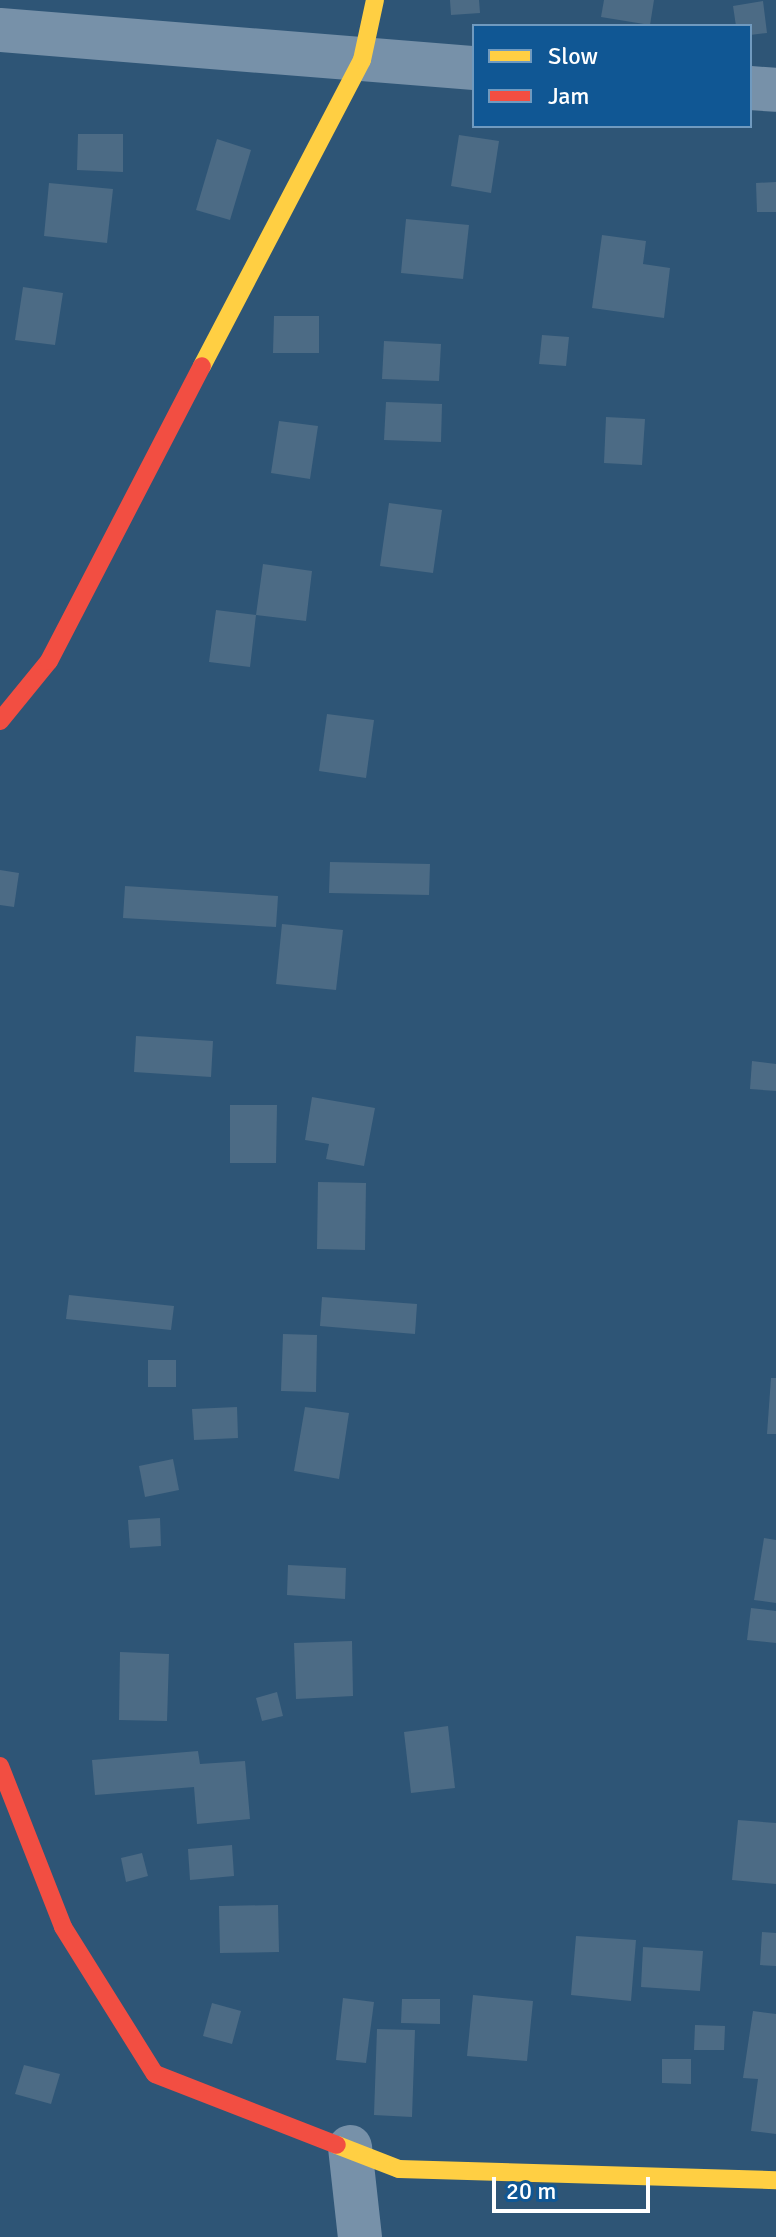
<!DOCTYPE html>
<html>
<head>
<meta charset="utf-8">
<style>
	body { margin:0 }
	#map { position:relative; width:776px; height:2237px; overflow:hidden; background:#2e5576; font-family:Signika,sans-serif }
	div>[style] { position:absolute }
	.building>* { inset:0; background:#4c6b85 }
	.street>* { height:44px; margin:-22px; padding:0 22px; transform-origin:22px; border-radius:22px; background:#7791a9 }
	.slow>* { height:18px; margin:-9px; padding:0 9px; transform-origin:9px; border-radius:9px; background:#ffcf43 }
	.jam>* { height:18px; margin:-9px; padding:0 9px; transform-origin:9px; border-radius:9px; background:#f24e42 }
	span { translate:-50% -50%; white-space:nowrap; text-align:center; line-height:1.15; -webkit-text-stroke:8px #105794; paint-order:stroke }
	.legend { position:absolute; left:472px; top:24px; width:280px; height:104px; box-sizing:border-box; background:#105794; border:2px solid #709abf; margin:0; padding:10px 14px; list-style:none; font-size:24px; color:#fff }
	.legend li { display:flex; align-items:center; gap:16px; height:40px }
	.legend b { width:40px; border:2px solid #709abf }
	.scale { position:absolute; left:492px; top:2177px; width:158px; height:36px; box-sizing:border-box; border:4px solid #fff; border-top:0; padding-left:10px; font-size:24px; line-height:28px; white-space:nowrap; color:#fff; -webkit-text-stroke:6px #105794; paint-order:stroke }
</style>
</head>
<body>
<div id="map">
	<div class="building">
		<i style="clip-path:polygon(450px 0,479px 0,480px 13px,451px 15px)"></i>
		<i style="clip-path:polygon(604px 0,654px 0,650px 25px,601px 17px)"></i>
		<i style="clip-path:polygon(763px 1px,767px 33px,750px 35px,750px 26px,736px 26px,733px 6px)"></i>
		<i style="clip-path:polygon(78px 134px,123px 134px,123px 172px,77px 170px)"></i>
		<i style="clip-path:polygon(459px 135px,499px 141px,491px 193px,451px 186px)"></i>
		<i style="clip-path:polygon(217px 139px,251px 150px,230px 220px,196px 210px)"></i>
		<i style="clip-path:polygon(776px 182px,776px 212px,757px 212px,756px 183px)"></i>
		<i style="clip-path:polygon(49px 183px,113px 189px,107px 243px,44px 236px)"></i>
		<i style="clip-path:polygon(406px 219px,469px 225px,463px 279px,401px 273px)"></i>
		<i style="clip-path:polygon(602px 235px,646px 241px,643px 264px,670px 268px,664px 318px,592px 308px)"></i>
		<i style="clip-path:polygon(23px 287px,63px 293px,55px 345px,15px 340px)"></i>
		<i style="clip-path:polygon(274px 316px,319px 316px,319px 353px,273px 353px)"></i>
		<i style="clip-path:polygon(542px 335px,569px 337px,566px 366px,539px 364px)"></i>
		<i style="clip-path:polygon(384px 341px,441px 344px,439px 381px,382px 379px)"></i>
		<i style="clip-path:polygon(386px 402px,442px 404px,441px 442px,384px 440px)"></i>
		<i style="clip-path:polygon(606px 417px,645px 419px,642px 465px,604px 463px)"></i>
		<i style="clip-path:polygon(279px 421px,318px 426px,310px 479px,271px 473px)"></i>
		<i style="clip-path:polygon(389px 503px,442px 510px,433px 573px,380px 566px)"></i>
		<i style="clip-path:polygon(263px 564px,312px 571px,306px 621px,256px 615px,250px 667px,209px 662px,216px 610px,256px 615px)"></i>
		<i style="clip-path:polygon(327px 714px,374px 720px,366px 778px,319px 771px)"></i>
		<i style="clip-path:polygon(330px 862px,430px 864px,429px 895px,329px 893px)"></i>
		<i style="clip-path:polygon(0 870px,19px 873px,14px 907px,0 905px)"></i>
		<i style="clip-path:polygon(125px 886px,278px 896px,276px 927px,123px 918px)"></i>
		<i style="clip-path:polygon(282px 924px,343px 930px,336px 990px,276px 984px)"></i>
		<i style="clip-path:polygon(136px 1036px,213px 1041px,211px 1077px,134px 1072px)"></i>
		<i style="clip-path:polygon(752px 1061px,776px 1064px,776px 1091px,750px 1089px)"></i>
		<i style="clip-path:polygon(312px 1097px,375px 1108px,364px 1166px,326px 1159px,329px 1144px,305px 1140px)"></i>
		<i style="clip-path:polygon(230px 1105px,277px 1105px,276px 1163px,230px 1163px)"></i>
		<i style="clip-path:polygon(318px 1182px,366px 1183px,365px 1250px,317px 1249px)"></i>
		<i style="clip-path:polygon(69px 1295px,174px 1306px,171px 1330px,66px 1319px)"></i>
		<i style="clip-path:polygon(322px 1297px,417px 1304px,415px 1334px,320px 1326px)"></i>
		<i style="clip-path:polygon(283px 1334px,317px 1335px,316px 1392px,281px 1391px)"></i>
		<i style="clip-path:polygon(148px 1360px,176px 1360px,176px 1387px,148px 1387px)"></i>
		<i style="clip-path:polygon(771px 1378px,776px 1378px,776px 1434px,767px 1434px)"></i>
		<i style="clip-path:polygon(237px 1407px,238px 1438px,194px 1440px,192px 1409px)"></i>
		<i style="clip-path:polygon(305px 1407px,349px 1413px,339px 1479px,294px 1471px)"></i>
		<i style="clip-path:polygon(173px 1459px,179px 1490px,145px 1497px,139px 1466px)"></i>
		<i style="clip-path:polygon(160px 1518px,161px 1546px,130px 1548px,128px 1520px)"></i>
		<i style="clip-path:polygon(764px 1538px,776px 1540px,776px 1603px,754px 1600px)"></i>
		<i style="clip-path:polygon(288px 1565px,346px 1568px,345px 1599px,287px 1595px)"></i>
		<i style="clip-path:polygon(751px 1608px,776px 1611px,776px 1643px,747px 1640px)"></i>
		<i style="clip-path:polygon(352px 1641px,353px 1696px,296px 1699px,294px 1643px)"></i>
		<i style="clip-path:polygon(120px 1652px,169px 1654px,167px 1721px,119px 1720px)"></i>
		<i style="clip-path:polygon(277px 1692px,283px 1716px,262px 1721px,256px 1698px)"></i>
		<i style="clip-path:polygon(448px 1726px,455px 1788px,411px 1793px,404px 1732px)"></i>
		<i style="clip-path:polygon(198px 1751px,200px 1764px,245px 1761px,250px 1819px,197px 1824px,194px 1787px,95px 1795px,92px 1760px)"></i>
		<i style="clip-path:polygon(738px 1820px,776px 1823px,776px 1884px,732px 1880px)"></i>
		<i style="clip-path:polygon(232px 1845px,234px 1876px,190px 1880px,188px 1849px)"></i>
		<i style="clip-path:polygon(142px 1853px,148px 1876px,126px 1882px,121px 1858px)"></i>
		<i style="clip-path:polygon(278px 1905px,279px 1952px,220px 1953px,219px 1906px)"></i>
		<i style="clip-path:polygon(762px 1932px,776px 1933px,776px 1966px,760px 1965px)"></i>
		<i style="clip-path:polygon(576px 1936px,636px 1940px,631px 2001px,571px 1995px)"></i>
		<i style="clip-path:polygon(643px 1947px,703px 1951px,700px 1991px,641px 1987px)"></i>
		<i style="clip-path:polygon(473px 1995px,533px 2001px,527px 2061px,467px 2056px)"></i>
		<i style="clip-path:polygon(343px 1998px,374px 2002px,366px 2063px,336px 2060px)"></i>
		<i style="clip-path:polygon(402px 1999px,440px 1999px,440px 2024px,401px 2023px)"></i>
		<i style="clip-path:polygon(212px 2003px,241px 2011px,232px 2044px,203px 2036px)"></i>
		<i style="clip-path:polygon(753px 2011px,776px 2014px,776px 2134px,751px 2131px,758px 2079px,743px 2078px)"></i>
		<i style="clip-path:polygon(695px 2025px,725px 2026px,724px 2050px,694px 2050px)"></i>
		<i style="clip-path:polygon(377px 2029px,415px 2030px,412px 2117px,374px 2115px)"></i>
		<i style="clip-path:polygon(662px 2059px,691px 2059px,691px 2084px,662px 2083px)"></i>
		<i style="clip-path:polygon(24px 2065px,60px 2074px,51px 2104px,15px 2094px)"></i>
	</div>
	<div class="street">
		<i style="left:0;top:30px;width:476px;rotate:4.6deg"></i>
		<i style="left:750px;top:88px;width:26px;rotate:4deg"></i>
		<i style="left:350px;top:2147px;width:91px;rotate:83.7deg"></i>
	</div>
	<div class="slow">
		<i style="left:202px;top:366px;width:345px;rotate:-62.4deg"></i>
		<i style="left:362px;top:60px;width:61px;rotate:-77.8deg"></i>
		<i style="left:337px;top:2145px;width:66px;rotate:21.2deg"></i>
		<i style="left:399px;top:2169px;width:377px;rotate:1.7deg"></i>
	</div>
	<div class="jam">
		<i style="left:0;top:721px;width:77px;rotate:-50.8deg"></i>
		<i style="left:49px;top:661px;width:332px;rotate:-62.6deg"></i>
		<i style="left:0;top:1766px;width:173px;rotate:68.6deg"></i>
		<i style="left:63px;top:1927px;width:173px;rotate:58deg"></i>
		<i style="left:155px;top:2074px;width:195px;rotate:21.3deg"></i>
	</div>
	<ul class="legend">
	<li><b style="height:10px;background:#ffcf43"></b>Slow</li>
	<li><b style="height:10px;background:#f24e42"></b>Jam</li>
	</ul>
	<div class="scale">20 m</div>
</div>
</body>
</html>
